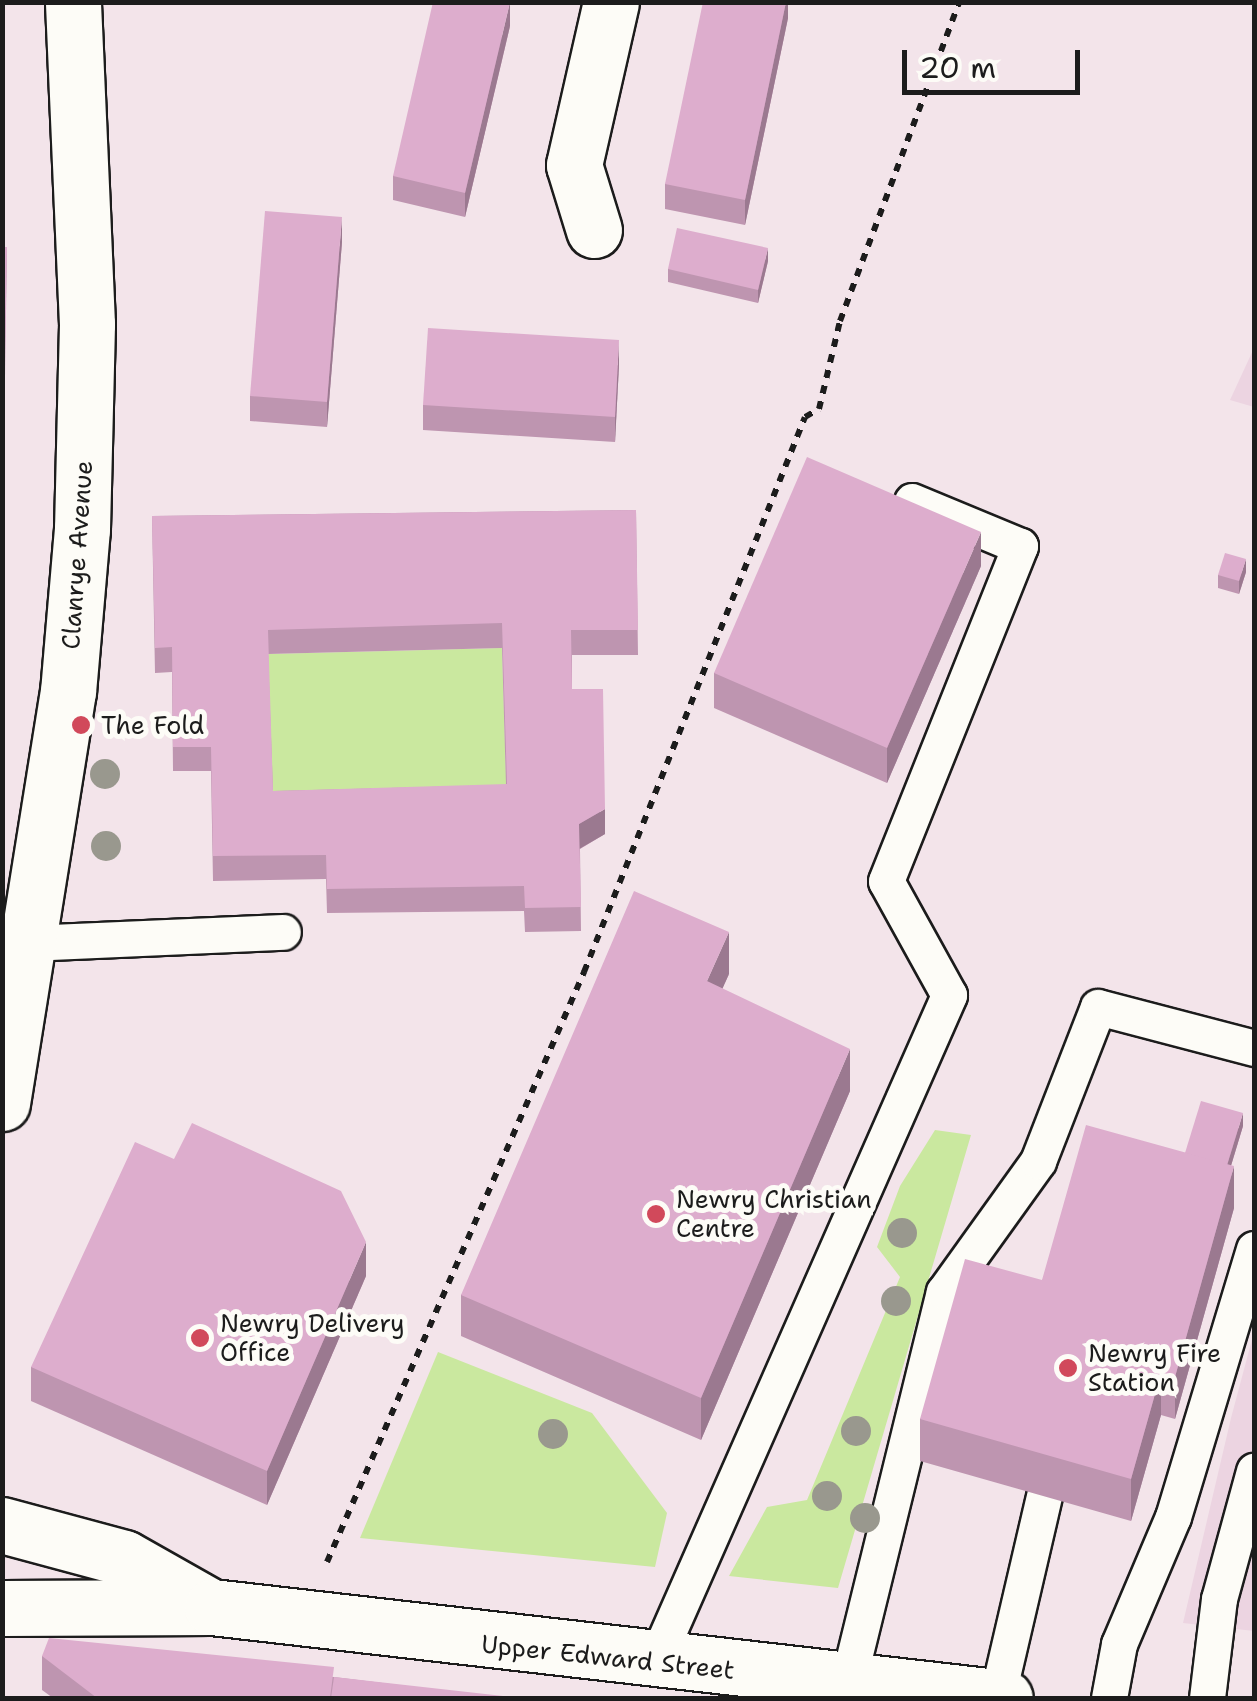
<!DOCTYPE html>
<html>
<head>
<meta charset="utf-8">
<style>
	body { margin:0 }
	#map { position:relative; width:1257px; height:1701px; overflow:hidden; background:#f3e4ea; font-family:"Shantell Sans",sans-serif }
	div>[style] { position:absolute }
	.built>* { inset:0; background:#ecd4e1 }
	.green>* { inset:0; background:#cae89f }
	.path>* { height:6px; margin-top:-3px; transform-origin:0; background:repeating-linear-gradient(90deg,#1c1c1c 0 8px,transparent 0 16px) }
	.roads { filter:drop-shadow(2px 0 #1c1c1c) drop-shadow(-2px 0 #1c1c1c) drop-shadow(0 2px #1c1c1c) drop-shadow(0 -2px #1c1c1c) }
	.service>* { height:35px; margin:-17.5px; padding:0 17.5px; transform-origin:17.5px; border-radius:17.5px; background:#fdfcf7 }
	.minor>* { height:55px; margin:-27.5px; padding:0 27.5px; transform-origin:27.5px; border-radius:27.5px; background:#fdfcf7 }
	.secondary>* { height:55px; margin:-27.5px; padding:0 27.5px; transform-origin:27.5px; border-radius:27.5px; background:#fdfcf7 }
	.trees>* { width:30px; height:30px; margin:-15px; border-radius:50%; background:#99988e }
	.wall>* { inset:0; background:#be95b0 }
	.shaded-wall>* { inset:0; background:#9b7990 }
	.building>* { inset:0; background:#ddadcd }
	.dots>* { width:28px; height:28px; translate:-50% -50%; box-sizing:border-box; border:5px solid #fdfcf7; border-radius:50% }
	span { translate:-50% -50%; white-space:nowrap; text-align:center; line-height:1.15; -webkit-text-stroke:10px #fdfcf7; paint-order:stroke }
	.street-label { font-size:25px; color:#1c1c1c }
	.poi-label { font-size:25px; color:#1c1c1c }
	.left { translate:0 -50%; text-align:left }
	.frame { position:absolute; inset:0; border:5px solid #1c1c1c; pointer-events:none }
	.scale { position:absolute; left:902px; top:50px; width:178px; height:45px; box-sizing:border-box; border:5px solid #1c1c1c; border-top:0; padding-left:12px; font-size:30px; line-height:35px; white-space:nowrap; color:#1c1c1c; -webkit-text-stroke:8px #fdfcf7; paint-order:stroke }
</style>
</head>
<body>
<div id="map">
	<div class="built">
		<i style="clip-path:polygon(1254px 348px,1254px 407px,1230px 400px)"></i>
		<i style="clip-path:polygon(1254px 1332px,1254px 1631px,1183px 1623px,1231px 1418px)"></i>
	</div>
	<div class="green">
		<i style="clip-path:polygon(502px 648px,507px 809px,273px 816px,268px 654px)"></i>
		<i style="clip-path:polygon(935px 1130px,971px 1135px,838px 1588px,729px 1576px,767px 1507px,807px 1500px,900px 1277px,877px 1247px,900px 1186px)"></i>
		<i style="clip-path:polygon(438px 1352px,592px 1413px,667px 1513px,655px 1567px,360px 1538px)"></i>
	</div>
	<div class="path">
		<i style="left:327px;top:1562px;width:644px;rotate:-66.46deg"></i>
		<i style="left:584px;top:972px;width:597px;rotate:-68.29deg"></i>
		<i style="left:805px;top:417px;width:16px;rotate:-30deg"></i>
		<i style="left:819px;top:409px;width:90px;rotate:-76.6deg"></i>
		<i style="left:840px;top:321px;width:340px;rotate:-69.5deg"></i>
	</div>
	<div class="roads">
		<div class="service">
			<i style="left:28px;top:943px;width:255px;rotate:-2.5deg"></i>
			<i style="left:655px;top:1662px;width:729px;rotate:-66.21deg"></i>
			<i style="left:949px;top:995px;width:130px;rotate:-118.9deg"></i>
			<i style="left:886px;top:881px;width:361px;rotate:-68.2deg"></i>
			<i style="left:1020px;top:546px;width:117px;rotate:-157.4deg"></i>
			<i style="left:848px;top:1682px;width:402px;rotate:-76.2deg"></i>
			<i style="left:944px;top:1292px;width:161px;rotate:-54.3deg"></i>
			<i style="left:1038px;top:1161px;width:165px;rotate:-68.7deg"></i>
			<i style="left:1098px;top:1007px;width:161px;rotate:14.7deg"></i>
			<i style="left:997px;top:1698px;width:207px;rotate:-76.9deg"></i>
			<i style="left:1109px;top:1698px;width:55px;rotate:-79.5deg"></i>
			<i style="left:1119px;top:1644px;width:138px;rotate:-67deg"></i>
			<i style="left:1173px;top:1517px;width:280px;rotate:-73.2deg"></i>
			<i style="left:1207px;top:1698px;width:100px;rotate:-83.1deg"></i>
			<i style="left:1219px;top:1599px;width:133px;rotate:-74.7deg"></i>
		</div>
		<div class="minor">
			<i style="left:594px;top:230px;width:68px;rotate:-107.1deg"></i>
			<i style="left:574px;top:165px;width:167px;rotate:-77.2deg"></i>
			<i style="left:2px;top:1103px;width:416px;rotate:-80.9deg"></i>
			<i style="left:68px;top:692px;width:164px;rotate:-85.1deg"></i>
			<i style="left:82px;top:529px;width:205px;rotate:-88.6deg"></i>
			<i style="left:87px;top:324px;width:322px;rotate:-92.5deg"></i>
		</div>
		<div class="secondary">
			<i style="left:2px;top:1525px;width:126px;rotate:15.1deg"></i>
			<i style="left:124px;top:1558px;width:98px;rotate:29.5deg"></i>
			<i style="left:2px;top:1608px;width:210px;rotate:-0.3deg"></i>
			<i style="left:212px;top:1607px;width:798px;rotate:6.55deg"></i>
		</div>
	</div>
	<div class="trees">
		<i style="left:105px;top:774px"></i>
		<i style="left:106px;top:846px"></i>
		<i style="left:902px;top:1233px"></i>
		<i style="left:896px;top:1301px"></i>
		<i style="left:856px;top:1431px"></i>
		<i style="left:553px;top:1434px"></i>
		<i style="left:827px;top:1496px"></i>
		<i style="left:865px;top:1518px"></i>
	</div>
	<div class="wall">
		<i style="clip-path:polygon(788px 2px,788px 18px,745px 225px,665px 209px,665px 184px)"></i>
		<i style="clip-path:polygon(510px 26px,465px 217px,393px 200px,393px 176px)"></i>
		<i style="clip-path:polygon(342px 242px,327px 427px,250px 421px,250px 396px)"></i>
		<i style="clip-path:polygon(2px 247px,7px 247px,5px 376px,2px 376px)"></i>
		<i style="clip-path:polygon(768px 261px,758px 303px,668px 282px,668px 269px)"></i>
		<i style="clip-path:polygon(619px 365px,615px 442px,423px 430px,423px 405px)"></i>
		<i style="clip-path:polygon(evenodd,636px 510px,638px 655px,572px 655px,572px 689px,605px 834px,580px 849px,581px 931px,525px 932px,524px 911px,327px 913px,326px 879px,213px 881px,211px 771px,173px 771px,172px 672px,155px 673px,152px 516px,636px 510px,502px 648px,506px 785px,273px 791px,268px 654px,502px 648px)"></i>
		<i style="clip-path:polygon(981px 566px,887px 783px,714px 708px,714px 673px)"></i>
		<i style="clip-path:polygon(1246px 572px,1239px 594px,1218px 588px,1218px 575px)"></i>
		<i style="clip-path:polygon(729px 974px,722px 989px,850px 1091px,701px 1440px,461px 1336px,461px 1295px)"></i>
		<i style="clip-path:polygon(1243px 1126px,1231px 1166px,1234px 1208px,1175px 1419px,1161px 1415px,1131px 1521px,920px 1461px,920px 1419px,1042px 1280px,1185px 1153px)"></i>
		<i style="clip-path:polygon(366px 1276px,267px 1505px,31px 1401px,31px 1367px)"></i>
		<i style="clip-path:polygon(42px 1656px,334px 1677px,503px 1698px,53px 1698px,42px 1690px)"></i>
	</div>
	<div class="shaded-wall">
		<i style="clip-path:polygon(510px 2px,510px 26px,465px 217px,465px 193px)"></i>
		<i style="clip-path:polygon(786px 2px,788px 2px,788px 18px,745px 225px,745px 200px)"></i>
		<i style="clip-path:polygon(342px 217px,342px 242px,327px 427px,327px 402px)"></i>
		<i style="clip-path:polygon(768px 248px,768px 261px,758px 303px,758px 290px)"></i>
		<i style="clip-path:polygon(619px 340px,619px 365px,615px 442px,615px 417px)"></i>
		<i style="clip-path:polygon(5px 399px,5px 423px,2px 456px,2px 432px)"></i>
		<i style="clip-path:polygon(981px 532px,981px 566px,887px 783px,887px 748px)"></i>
		<i style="clip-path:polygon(1246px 559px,1246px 572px,1239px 594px,1239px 581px)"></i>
		<i style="clip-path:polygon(605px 809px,605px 834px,579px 849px,579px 824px)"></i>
		<i style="clip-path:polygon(729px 932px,729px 974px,707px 1023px,707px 981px)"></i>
		<i style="clip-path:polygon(850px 1049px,850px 1091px,701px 1440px,701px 1398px)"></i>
		<i style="clip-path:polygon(1243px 1113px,1243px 1126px,1219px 1205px,1219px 1192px)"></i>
		<i style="clip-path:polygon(1234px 1166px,1234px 1208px,1175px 1419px,1175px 1377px)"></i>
		<i style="clip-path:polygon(366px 1242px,366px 1276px,267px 1505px,267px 1471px)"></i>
		<i style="clip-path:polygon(1161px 1373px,1161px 1415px,1131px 1521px,1131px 1479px)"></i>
	</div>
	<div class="building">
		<i style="clip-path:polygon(433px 2px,510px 2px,465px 193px,393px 176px)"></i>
		<i style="clip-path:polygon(703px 2px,786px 2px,745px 200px,665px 184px)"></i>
		<i style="clip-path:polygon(265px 211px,342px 217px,327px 402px,250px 396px)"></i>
		<i style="clip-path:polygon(677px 228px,768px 248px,758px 290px,668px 269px)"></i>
		<i style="clip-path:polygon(2px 247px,7px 247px,5px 351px,2px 351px)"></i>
		<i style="clip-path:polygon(428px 328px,619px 340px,615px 417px,423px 405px)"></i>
		<i style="clip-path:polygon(2px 399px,5px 399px,2px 432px)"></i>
		<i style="clip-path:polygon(807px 457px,981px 532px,887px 748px,714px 673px)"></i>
		<i style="clip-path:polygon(evenodd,636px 510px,638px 630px,571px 630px,572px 689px,603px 689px,605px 809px,579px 824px,581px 907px,525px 908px,524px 886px,327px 889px,326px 855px,213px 856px,211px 747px,173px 747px,172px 647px,155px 648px,152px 516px,636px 510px,502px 623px,507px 784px,273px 791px,268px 630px,502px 623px)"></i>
		<i style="clip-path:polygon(1225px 553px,1246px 559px,1239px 581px,1218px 575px)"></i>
		<i style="clip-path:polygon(634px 891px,729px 932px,707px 981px,850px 1049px,701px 1398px,461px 1295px)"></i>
		<i style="clip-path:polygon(1201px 1101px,1243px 1113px,1227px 1165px,1185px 1153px)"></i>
		<i style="clip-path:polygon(192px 1123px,341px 1191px,366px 1242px,267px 1471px,31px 1367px,135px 1142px,174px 1159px)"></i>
		<i style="clip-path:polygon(1086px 1125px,1234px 1166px,1175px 1377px,1161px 1373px,1131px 1479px,920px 1419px,965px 1259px,1042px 1280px)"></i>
		<i style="clip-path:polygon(49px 1638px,334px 1667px,330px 1698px,97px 1698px,42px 1656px)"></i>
		<i style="clip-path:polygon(334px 1677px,503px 1696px,502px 1698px,331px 1698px)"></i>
	</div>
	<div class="dots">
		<i style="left:81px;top:725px;background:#d1495b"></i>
		<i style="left:656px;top:1214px;background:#d1495b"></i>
		<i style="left:200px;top:1338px;background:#d1495b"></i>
		<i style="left:1068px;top:1368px;background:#d1495b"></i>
	</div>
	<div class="street-label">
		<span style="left:77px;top:555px;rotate:-86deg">Clanrye Avenue</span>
		<span style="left:608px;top:1657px;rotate:6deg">Upper Edward Street</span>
	</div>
	<div class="poi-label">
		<span class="left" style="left:101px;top:725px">The Fold</span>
		<span class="left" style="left:676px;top:1214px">Newry Christian<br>Centre</span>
		<span class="left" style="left:220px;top:1338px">Newry Delivery<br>Office</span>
		<span class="left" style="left:1088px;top:1368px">Newry Fire<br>Station</span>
	</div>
	<div class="frame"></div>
	<div class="scale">20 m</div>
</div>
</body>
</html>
